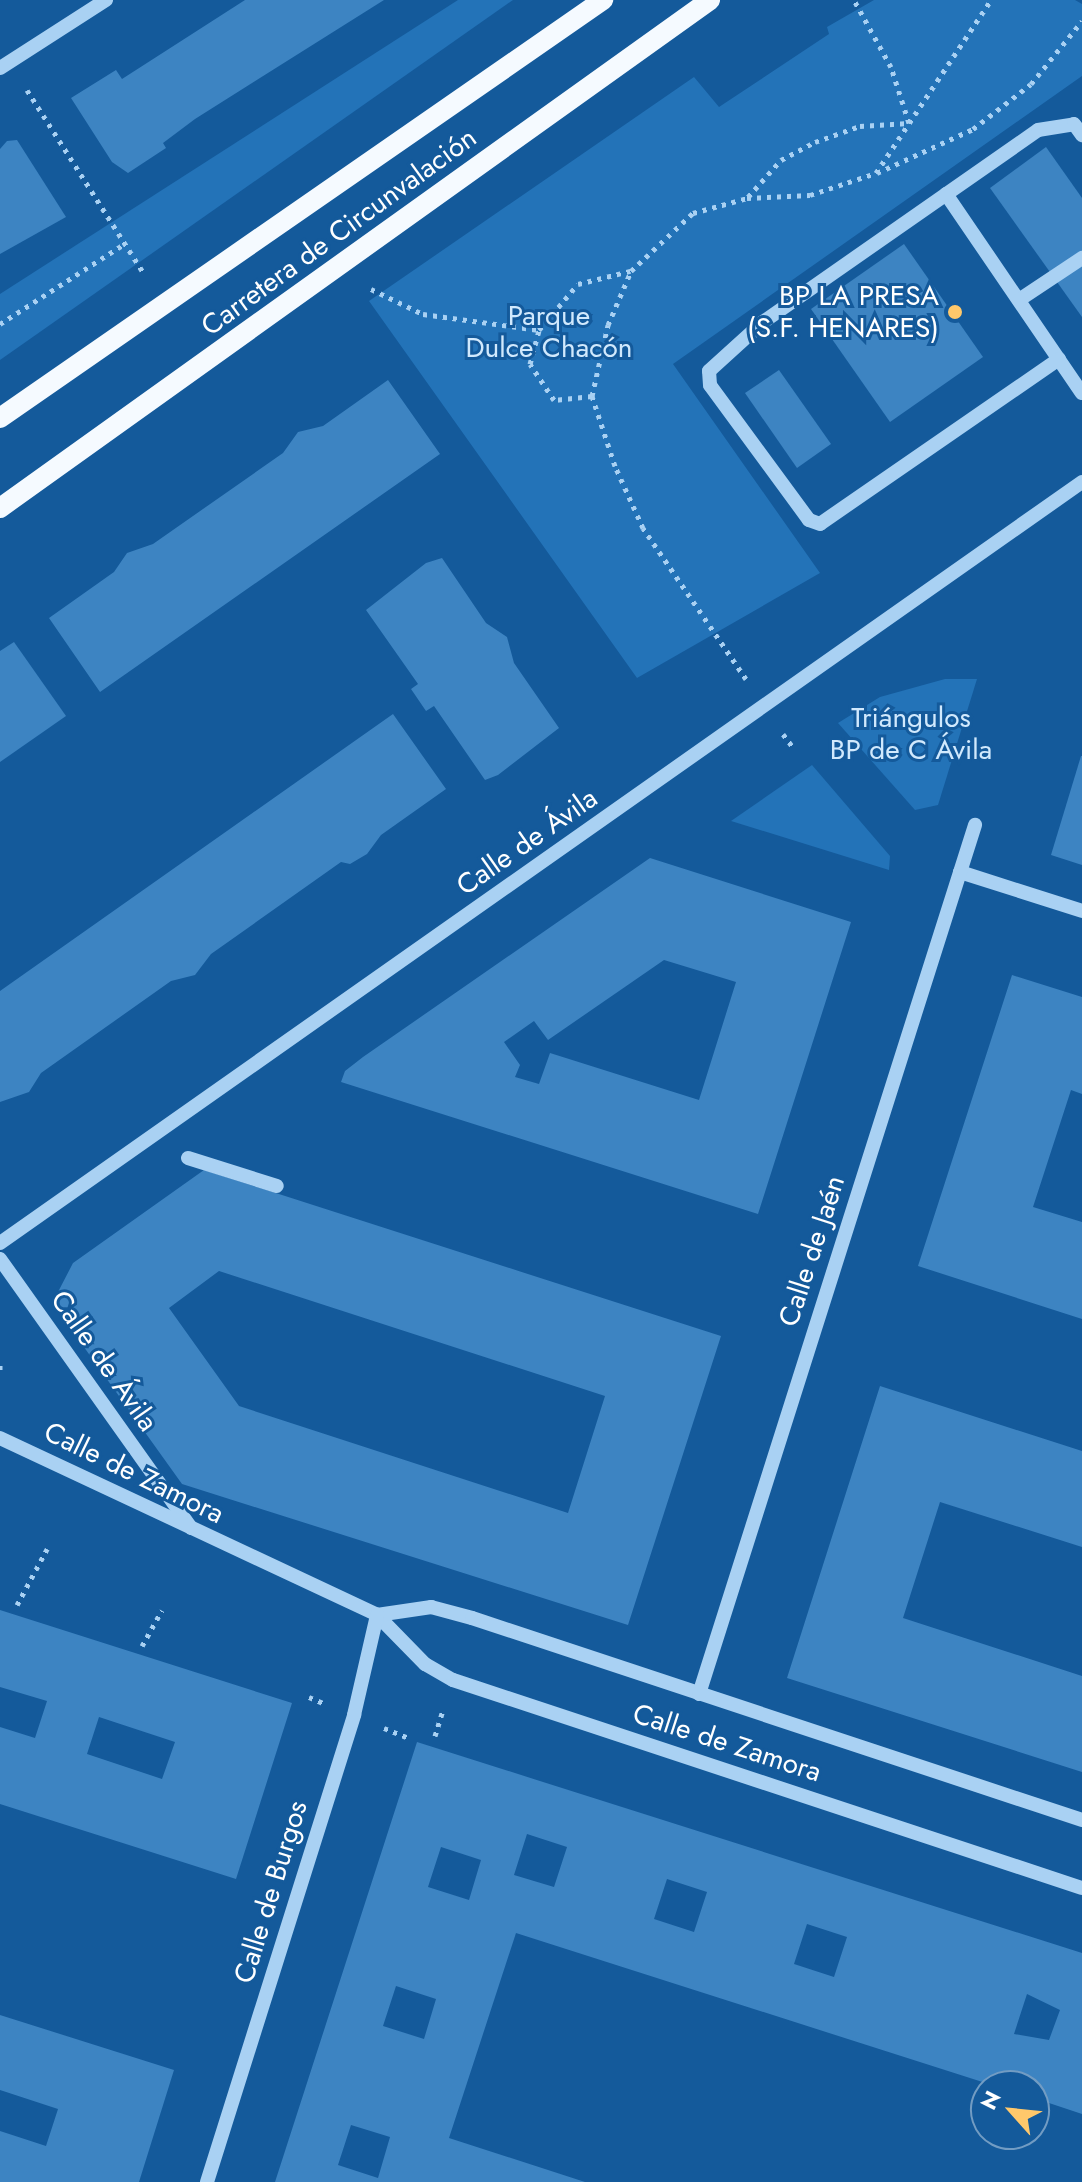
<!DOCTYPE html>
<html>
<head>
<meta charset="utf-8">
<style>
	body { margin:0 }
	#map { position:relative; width:1082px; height:2182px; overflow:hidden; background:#145a9b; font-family:Jost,sans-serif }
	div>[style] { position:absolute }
	.green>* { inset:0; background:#2373b8 }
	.building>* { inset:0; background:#3d84c2 }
	.path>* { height:5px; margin-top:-2.5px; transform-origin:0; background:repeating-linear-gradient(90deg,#a9d1f3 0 4px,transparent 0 10px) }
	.minor>* { height:14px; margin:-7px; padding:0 7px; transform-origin:7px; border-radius:7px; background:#a9d1f3 }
	.major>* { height:20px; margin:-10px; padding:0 10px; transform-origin:10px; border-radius:10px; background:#f5faff }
	.dots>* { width:22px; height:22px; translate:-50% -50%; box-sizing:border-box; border:4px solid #145a9b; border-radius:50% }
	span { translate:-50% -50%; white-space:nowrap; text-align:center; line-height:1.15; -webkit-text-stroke:6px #145a9b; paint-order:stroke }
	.street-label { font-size:28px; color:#fff }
	.poi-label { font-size:28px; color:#fff }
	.right { translate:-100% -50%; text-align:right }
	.park-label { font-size:28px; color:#d1e9fd }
	.north { position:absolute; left:970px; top:2070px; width:80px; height:80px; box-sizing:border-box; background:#145a9b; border:2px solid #729cc3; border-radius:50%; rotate:297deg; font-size:22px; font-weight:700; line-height:32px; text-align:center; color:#fff }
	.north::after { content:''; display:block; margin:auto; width:28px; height:36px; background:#ffc86b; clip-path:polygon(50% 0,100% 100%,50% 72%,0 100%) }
</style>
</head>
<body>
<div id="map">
	<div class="green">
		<i style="clip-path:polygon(458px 0,513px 0,0 360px,0 294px)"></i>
		<i style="clip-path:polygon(874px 0,1075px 0,1082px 4px,1082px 76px,673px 364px,820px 573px,637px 678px,369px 301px,694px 77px,719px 107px,829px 34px,827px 27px)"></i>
		<i style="clip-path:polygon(945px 679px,977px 679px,938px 805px,915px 810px,838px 723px,880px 697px)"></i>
		<i style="clip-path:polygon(812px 765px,890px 856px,889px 870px,731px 821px)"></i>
	</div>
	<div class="building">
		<i style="clip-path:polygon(245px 0,384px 0,195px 119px,163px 143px,166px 148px,128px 173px,112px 162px,71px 98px,116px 70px,122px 79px)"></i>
		<i style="clip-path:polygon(17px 140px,66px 217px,0 254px,0 149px,7px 141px)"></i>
		<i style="clip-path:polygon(1046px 147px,1082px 198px,1082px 317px,990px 188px)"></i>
		<i style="clip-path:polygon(904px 244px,983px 357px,890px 422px,811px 309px)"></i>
		<i style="clip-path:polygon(779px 370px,831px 444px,797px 468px,745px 393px)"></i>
		<i style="clip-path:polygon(388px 380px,440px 454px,100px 692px,49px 618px,114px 572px,127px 553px,153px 544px,283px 453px,298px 432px,323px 426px)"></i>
		<i style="clip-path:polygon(442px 558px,486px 623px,507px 637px,514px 663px,559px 728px,498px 775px,485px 780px,434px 706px,426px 711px,411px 689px,418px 684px,366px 610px,426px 563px)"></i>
		<i style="clip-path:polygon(14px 642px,66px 716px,0 762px,0 651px)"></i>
		<i style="clip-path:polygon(393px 714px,446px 789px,381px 835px,367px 854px,350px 864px,341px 862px,211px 954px,195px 975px,171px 981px,41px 1073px,29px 1092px,0 1102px,0 991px)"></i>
		<i style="clip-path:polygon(1081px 756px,1082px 756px,1082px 865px,1051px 855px)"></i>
		<i style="clip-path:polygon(evenodd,650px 858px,851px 922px,758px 1214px,341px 1082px,345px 1071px,363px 1057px,650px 858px,664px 960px,736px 982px,699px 1100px,550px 1053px,539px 1084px,515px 1077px,520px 1065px,504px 1042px,534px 1021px,548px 1040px,664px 960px)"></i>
		<i style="clip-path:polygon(1012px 975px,1082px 997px,1082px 1094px,1071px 1090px,1033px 1207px,1082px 1222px,1082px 1319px,918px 1266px)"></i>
		<i style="clip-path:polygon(evenodd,204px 1170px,721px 1336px,628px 1625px,182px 1484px,61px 1315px,58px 1292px,73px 1263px,204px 1170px,219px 1271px,605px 1396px,568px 1513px,239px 1406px,169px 1308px,219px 1271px)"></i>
		<i style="clip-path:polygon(880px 1386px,1082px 1451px,1082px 1547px,940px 1502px,903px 1618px,1082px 1676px,1082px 1772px,787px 1678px)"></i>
		<i style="clip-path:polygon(evenodd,0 1610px,292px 1703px,236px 1879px,0 1804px,0 1727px,35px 1738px,47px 1701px,0 1687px,0 1610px,99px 1717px,175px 1742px,162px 1779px,87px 1754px,99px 1717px)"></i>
		<i style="clip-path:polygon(evenodd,417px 1742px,1082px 1953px,1082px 2114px,1034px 2098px,1034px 2086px,995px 2086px,516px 1933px,449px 2138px,585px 2182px,275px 2182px,417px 1742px,527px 1834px,567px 1847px,554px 1887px,514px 1875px,527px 1834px,417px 1742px,441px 1847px,481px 1860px,469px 1900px,428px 1887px,441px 1847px,417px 1742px,667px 1879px,707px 1892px,694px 1932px,654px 1919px,667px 1879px,417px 1742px,807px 1924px,847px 1937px,834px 1977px,794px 1964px,807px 1924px,417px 1742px,396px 1986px,436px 1999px,424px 2039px,383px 2026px,396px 1986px,417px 1742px,1027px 1994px,1060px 2010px,1049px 2040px,1014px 2034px,1027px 1994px,417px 1742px,351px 2125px,390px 2137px,378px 2178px,338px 2165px,351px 2125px)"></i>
		<i style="clip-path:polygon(0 2015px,174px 2070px,139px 2182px,0 2182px,0 2131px,46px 2146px,58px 2109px,0 2090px)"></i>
	</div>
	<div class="path">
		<i style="left:27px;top:90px;width:218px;rotate:57.5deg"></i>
		<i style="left:877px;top:173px;width:106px;rotate:-24.6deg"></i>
		<i style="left:973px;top:129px;width:73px;rotate:-37.8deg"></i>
		<i style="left:1031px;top:84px;width:81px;rotate:-51deg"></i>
		<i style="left:748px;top:197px;width:50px;rotate:-48.3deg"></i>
		<i style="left:781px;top:160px;width:38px;rotate:-28deg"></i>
		<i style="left:815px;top:142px;width:48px;rotate:-19.6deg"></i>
		<i style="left:860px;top:126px;width:49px;rotate:-3.5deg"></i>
		<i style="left:909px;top:123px;width:59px;rotate:-107.8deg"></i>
		<i style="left:891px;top:67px;width:77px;rotate:-118.9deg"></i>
		<i style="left:371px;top:289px;width:58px;rotate:25.7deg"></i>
		<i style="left:423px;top:314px;width:117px;rotate:7.9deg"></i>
		<i style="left:0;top:324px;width:148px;rotate:-32.8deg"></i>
		<i style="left:592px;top:396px;width:38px;rotate:174deg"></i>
		<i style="left:554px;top:400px;width:43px;rotate:-123.7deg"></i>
		<i style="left:530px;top:364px;width:35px;rotate:-75deg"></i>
		<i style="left:539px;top:330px;width:60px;rotate:-49.7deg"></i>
		<i style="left:578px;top:284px;width:54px;rotate:-14deg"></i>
		<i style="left:746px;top:679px;width:183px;rotate:-124.3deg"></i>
		<i style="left:643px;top:528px;width:68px;rotate:-114.3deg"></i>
		<i style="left:615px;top:466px;width:74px;rotate:-108.2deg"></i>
		<i style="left:592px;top:396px;width:73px;rotate:-77.3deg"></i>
		<i style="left:608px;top:325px;width:59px;rotate:-66.9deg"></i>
		<i style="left:631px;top:271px;width:85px;rotate:-43.1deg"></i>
		<i style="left:693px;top:213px;width:56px;rotate:-15.5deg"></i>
		<i style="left:747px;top:198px;width:63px;rotate:-2.7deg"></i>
		<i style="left:810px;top:195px;width:70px;rotate:-18.4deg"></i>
		<i style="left:876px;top:173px;width:208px;rotate:-56.4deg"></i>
		<i style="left:783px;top:734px;width:15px;rotate:53deg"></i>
		<i style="left:0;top:1365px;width:9px;rotate:90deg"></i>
		<i style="left:17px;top:1605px;width:64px;rotate:-61.8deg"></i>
		<i style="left:142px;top:1646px;width:41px;rotate:-60.9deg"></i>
		<i style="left:309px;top:1697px;width:15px;rotate:23deg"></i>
		<i style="left:384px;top:1728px;width:27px;rotate:22deg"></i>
		<i style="left:435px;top:1736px;width:27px;rotate:-73deg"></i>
	</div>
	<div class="minor">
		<i style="left:0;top:68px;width:126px;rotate:-32.7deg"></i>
		<i style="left:946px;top:194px;width:241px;rotate:55.7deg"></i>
		<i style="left:1019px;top:300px;width:76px;rotate:-33.7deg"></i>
		<i style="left:1059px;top:359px;width:290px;rotate:145.4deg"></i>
		<i style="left:820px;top:524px;width:12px;rotate:-160deg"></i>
		<i style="left:809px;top:520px;width:167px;rotate:-126.3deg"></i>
		<i style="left:710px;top:385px;width:14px;rotate:-94deg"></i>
		<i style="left:709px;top:371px;width:73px;rotate:-42.2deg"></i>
		<i style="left:763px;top:322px;width:335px;rotate:-34.9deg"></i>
		<i style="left:1038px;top:130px;width:36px;rotate:-9deg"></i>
		<i style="left:1074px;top:124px;width:14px;rotate:54deg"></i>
		<i style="left:960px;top:872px;width:128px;rotate:17.7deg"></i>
		<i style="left:188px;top:1158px;width:93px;rotate:17.5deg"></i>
		<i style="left:0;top:1243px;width:1323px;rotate:-35.12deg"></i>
		<i style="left:0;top:1259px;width:330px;rotate:54.6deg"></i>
		<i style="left:0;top:1438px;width:416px;rotate:25.1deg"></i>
		<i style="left:377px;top:1615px;width:69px;rotate:45.6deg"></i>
		<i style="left:425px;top:1664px;width:32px;rotate:30deg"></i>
		<i style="left:453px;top:1680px;width:662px;rotate:18.3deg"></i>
		<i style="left:377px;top:1615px;width:55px;rotate:-8.4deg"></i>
		<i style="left:431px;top:1607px;width:42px;rotate:15deg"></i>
		<i style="left:472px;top:1618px;width:643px;rotate:18.32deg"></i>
		<i style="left:699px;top:1694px;width:912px;rotate:-72.38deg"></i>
		<i style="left:207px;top:2182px;width:490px;rotate:-72.5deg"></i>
		<i style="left:354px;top:1715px;width:103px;rotate:-77deg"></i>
	</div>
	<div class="major">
		<i style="left:0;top:418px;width:734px;rotate:-34.73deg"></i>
		<i style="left:0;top:508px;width:873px;rotate:-35.58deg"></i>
	</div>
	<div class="dots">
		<i style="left:955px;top:312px;background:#ffc86b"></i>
	</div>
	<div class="street-label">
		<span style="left:339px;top:232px;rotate:-36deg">Carretera de Circunvalación</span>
		<span style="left:527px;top:842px;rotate:-35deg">Calle de Ávila</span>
		<span style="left:812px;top:1251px;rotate:-72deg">Calle de Jaén</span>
		<span style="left:104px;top:1361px;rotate:55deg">Calle de Ávila</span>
		<span style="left:134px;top:1473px;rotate:26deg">Calle de Zamora</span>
		<span style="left:727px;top:1743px;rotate:18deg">Calle de Zamora</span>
		<span style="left:271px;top:1892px;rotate:-73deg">Calle de Burgos</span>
	</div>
	<div class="poi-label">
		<span class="right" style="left:939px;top:312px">BP LA PRESA<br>(S.F. HENARES)</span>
	</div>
	<div class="park-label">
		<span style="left:549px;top:332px">Parque<br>Dulce Chacón</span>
		<span style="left:911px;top:734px">Triángulos<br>BP de C Ávila</span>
	</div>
	<div class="north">N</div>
</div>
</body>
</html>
